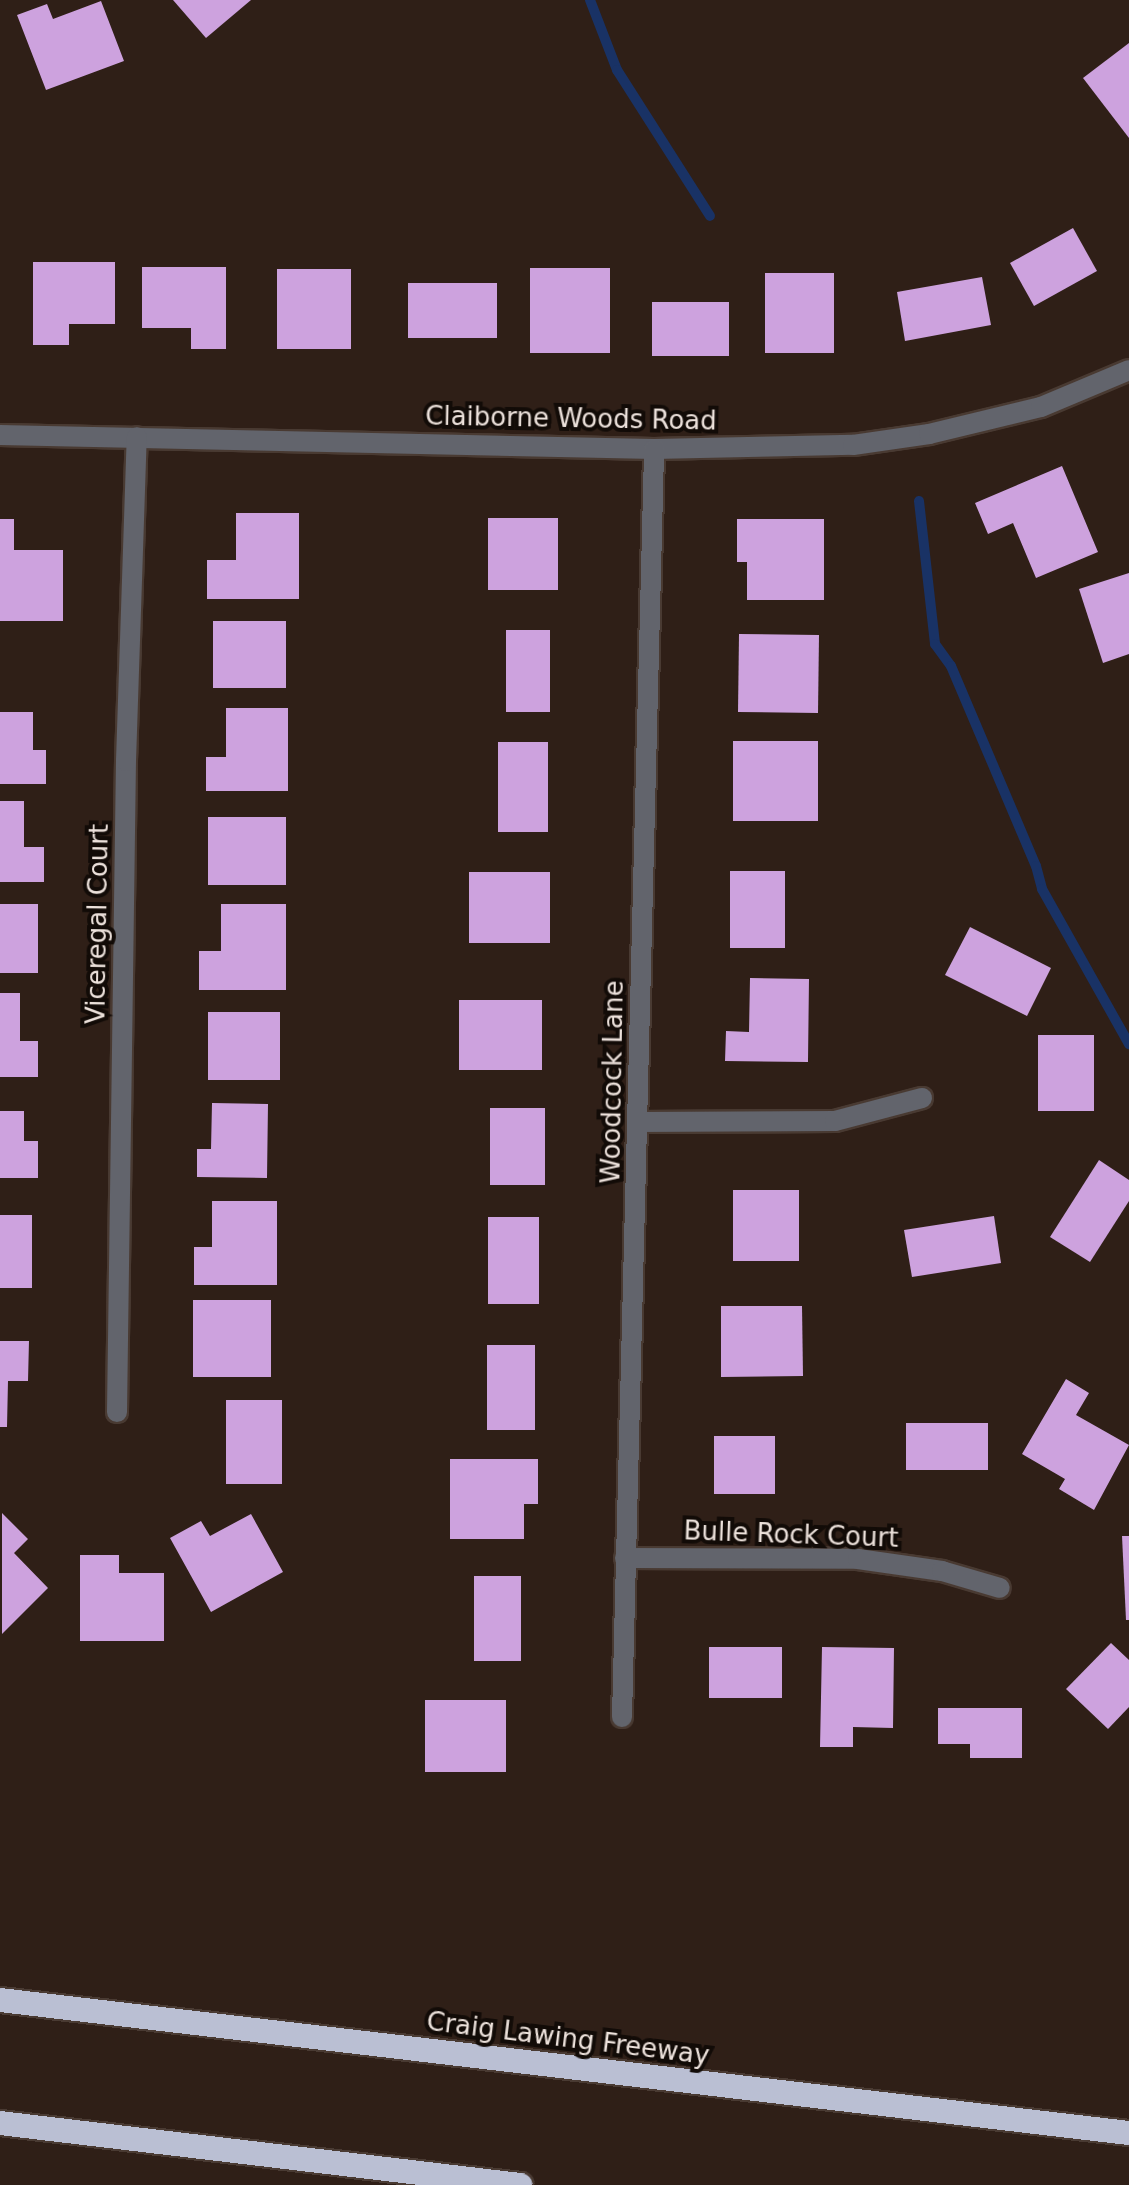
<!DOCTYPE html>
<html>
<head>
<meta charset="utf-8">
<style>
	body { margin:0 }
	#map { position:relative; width:1129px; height:2185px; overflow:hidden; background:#2f1f17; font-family:"DejaVu Sans",sans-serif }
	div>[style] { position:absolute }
	.stream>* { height:10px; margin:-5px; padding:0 5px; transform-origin:5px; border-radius:5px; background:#193265 }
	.building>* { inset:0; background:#cda2de }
	.roads { filter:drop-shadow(2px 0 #493a32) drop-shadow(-2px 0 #493a32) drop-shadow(0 2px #493a32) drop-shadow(0 -2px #493a32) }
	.street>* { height:20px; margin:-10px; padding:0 10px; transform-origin:10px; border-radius:10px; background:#62646c }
	.highway>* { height:24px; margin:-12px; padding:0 12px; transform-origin:12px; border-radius:12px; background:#babfd3 }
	span { translate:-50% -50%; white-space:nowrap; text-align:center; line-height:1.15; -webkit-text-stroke:8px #120b07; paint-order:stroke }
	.street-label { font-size:26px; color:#ece1db }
</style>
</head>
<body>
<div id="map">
	<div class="stream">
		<i style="left:590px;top:0;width:75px;rotate:68.9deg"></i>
		<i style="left:617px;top:70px;width:173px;rotate:57.5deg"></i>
		<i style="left:919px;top:501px;width:144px;rotate:83.6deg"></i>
		<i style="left:935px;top:644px;width:27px;rotate:54deg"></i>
		<i style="left:951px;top:666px;width:217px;rotate:67deg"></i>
		<i style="left:1036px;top:866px;width:24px;rotate:75deg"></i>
		<i style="left:1042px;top:889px;width:178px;rotate:60.7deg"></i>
	</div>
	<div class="building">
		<i style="clip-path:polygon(173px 0,251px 0,206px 38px)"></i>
		<i style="clip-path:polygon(101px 1px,124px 61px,46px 90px,17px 15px,47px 4px,53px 19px)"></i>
		<i style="clip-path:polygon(1129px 43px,1129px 138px,1083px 78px)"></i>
		<i style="clip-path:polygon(1073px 228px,1097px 271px,1034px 306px,1010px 263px)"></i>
		<i style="clip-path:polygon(33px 262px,115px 262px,115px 324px,69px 324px,69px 345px,33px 345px)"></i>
		<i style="clip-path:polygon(142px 267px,226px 267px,226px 349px,191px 349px,191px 328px,142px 328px)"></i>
		<i style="clip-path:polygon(530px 268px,610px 268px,610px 353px,530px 353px)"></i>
		<i style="clip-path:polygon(277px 269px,351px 269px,351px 349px,277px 349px)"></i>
		<i style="clip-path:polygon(765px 273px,834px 273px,834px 353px,765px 353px)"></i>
		<i style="clip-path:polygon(982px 277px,991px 325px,905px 341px,897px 292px)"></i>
		<i style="clip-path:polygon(408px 283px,497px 283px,497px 338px,408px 338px)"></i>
		<i style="clip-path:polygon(652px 302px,729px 302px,729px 356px,652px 356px)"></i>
		<i style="clip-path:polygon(1062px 466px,1098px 552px,1036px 578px,1013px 523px,988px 534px,975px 503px)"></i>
		<i style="clip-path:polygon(236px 513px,299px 513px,299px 599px,207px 599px,207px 560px,236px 560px)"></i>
		<i style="clip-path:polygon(488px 518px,558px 518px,558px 590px,488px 590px)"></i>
		<i style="clip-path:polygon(0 519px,14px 519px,14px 550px,63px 550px,63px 621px,0 621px)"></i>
		<i style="clip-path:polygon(737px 519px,824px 519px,824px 600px,747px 600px,747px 562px,737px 562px)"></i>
		<i style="clip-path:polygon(1129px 573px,1129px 654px,1103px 663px,1079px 589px)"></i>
		<i style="clip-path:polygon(213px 621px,286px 621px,286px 688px,213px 688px)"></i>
		<i style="clip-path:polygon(506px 630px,550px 630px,550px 712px,506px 712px)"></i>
		<i style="clip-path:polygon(739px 634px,819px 635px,818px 713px,738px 712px)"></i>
		<i style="clip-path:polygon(226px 708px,288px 708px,288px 791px,206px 791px,206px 757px,226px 757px)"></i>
		<i style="clip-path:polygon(0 712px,33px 712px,33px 750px,46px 750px,46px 784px,0 784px)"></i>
		<i style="clip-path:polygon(733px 741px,818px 741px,818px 821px,733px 821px)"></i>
		<i style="clip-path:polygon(498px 742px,548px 742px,548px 832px,498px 832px)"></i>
		<i style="clip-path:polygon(0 801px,24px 801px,24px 847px,44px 847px,44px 882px,0 882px)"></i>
		<i style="clip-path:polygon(208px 817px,286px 817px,286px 885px,208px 885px)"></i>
		<i style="clip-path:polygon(730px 871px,785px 871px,785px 948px,730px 948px)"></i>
		<i style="clip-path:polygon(469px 872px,550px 872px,550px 943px,469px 943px)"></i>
		<i style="clip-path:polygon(0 904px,38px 904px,38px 973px,0 973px)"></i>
		<i style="clip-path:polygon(221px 904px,286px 904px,286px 990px,199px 990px,199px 951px,221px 951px)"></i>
		<i style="clip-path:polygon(970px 927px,1051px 968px,1027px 1016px,945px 975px)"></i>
		<i style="clip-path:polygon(750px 978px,809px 979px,808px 1062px,725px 1061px,726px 1031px,749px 1032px)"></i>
		<i style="clip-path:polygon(0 993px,20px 993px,20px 1041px,38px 1041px,38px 1077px,0 1077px)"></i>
		<i style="clip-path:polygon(459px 1000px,542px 1000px,542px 1070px,459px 1070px)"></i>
		<i style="clip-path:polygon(208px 1012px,280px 1012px,280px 1080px,208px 1080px)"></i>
		<i style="clip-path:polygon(1038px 1035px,1094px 1035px,1094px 1111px,1038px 1111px)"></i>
		<i style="clip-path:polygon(212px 1103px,268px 1104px,267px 1178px,197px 1177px,197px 1149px,211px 1149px)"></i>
		<i style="clip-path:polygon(490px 1108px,545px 1108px,545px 1185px,490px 1185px)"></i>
		<i style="clip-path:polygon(0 1111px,24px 1111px,24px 1141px,38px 1141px,38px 1178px,0 1178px)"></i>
		<i style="clip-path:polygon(1099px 1160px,1129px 1180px,1129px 1201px,1090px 1262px,1050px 1237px)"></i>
		<i style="clip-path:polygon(733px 1190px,799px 1190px,799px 1261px,733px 1261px)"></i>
		<i style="clip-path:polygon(212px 1201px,277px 1201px,277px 1285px,194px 1285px,194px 1247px,212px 1247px)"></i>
		<i style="clip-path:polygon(0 1215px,32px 1215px,32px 1288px,0 1288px)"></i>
		<i style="clip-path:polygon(994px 1216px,1001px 1263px,912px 1277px,904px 1230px)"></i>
		<i style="clip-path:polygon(488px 1217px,539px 1217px,539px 1304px,488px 1304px)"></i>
		<i style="clip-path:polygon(193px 1300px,271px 1300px,271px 1377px,193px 1377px)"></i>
		<i style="clip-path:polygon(721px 1306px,802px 1306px,803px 1376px,721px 1377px)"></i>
		<i style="clip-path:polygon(0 1341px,29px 1341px,28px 1381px,8px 1381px,7px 1427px,0 1427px)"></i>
		<i style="clip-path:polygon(487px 1345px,535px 1345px,535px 1430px,487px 1430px)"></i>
		<i style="clip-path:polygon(1066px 1379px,1089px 1393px,1076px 1415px,1129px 1445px,1094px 1510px,1059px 1489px,1065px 1479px,1022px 1454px)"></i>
		<i style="clip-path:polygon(226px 1400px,282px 1400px,282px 1484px,226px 1484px)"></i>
		<i style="clip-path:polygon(906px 1423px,988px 1423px,988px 1470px,906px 1470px)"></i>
		<i style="clip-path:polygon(714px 1436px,775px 1436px,775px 1494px,714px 1494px)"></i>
		<i style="clip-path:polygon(450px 1459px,538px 1459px,538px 1504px,524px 1504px,524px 1539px,450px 1539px)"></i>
		<i style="clip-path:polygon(2px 1513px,28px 1539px,14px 1553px,48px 1588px,2px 1634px)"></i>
		<i style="clip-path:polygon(251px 1514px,283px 1572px,211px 1612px,170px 1538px,201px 1521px,210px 1536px)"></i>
		<i style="clip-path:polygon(1122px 1536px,1129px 1536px,1129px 1620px,1126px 1620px)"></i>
		<i style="clip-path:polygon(80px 1555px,119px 1555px,119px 1573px,164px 1573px,164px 1641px,80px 1641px)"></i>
		<i style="clip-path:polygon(474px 1576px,521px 1576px,521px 1661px,474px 1661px)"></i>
		<i style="clip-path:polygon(1111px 1643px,1129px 1660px,1129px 1707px,1108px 1729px,1066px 1689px)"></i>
		<i style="clip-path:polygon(709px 1647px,782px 1647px,782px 1698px,709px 1698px)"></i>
		<i style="clip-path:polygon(822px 1647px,894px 1648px,893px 1728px,853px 1727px,853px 1747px,820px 1747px)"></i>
		<i style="clip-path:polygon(425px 1700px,506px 1700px,506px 1772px,425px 1772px)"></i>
		<i style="clip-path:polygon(938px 1708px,1022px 1708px,1022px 1758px,970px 1758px,970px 1744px,938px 1744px)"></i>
	</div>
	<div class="roads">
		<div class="street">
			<i style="left:0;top:435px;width:654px;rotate:1.23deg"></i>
			<i style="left:654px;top:449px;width:199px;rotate:-1.2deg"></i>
			<i style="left:853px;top:445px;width:77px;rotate:-8.2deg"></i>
			<i style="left:929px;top:434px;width:115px;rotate:-13.6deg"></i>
			<i style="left:1041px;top:407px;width:95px;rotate:-22.8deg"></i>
			<i style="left:638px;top:1122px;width:197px;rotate:-0.3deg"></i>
			<i style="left:835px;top:1121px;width:90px;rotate:-14.8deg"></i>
			<i style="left:117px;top:1412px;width:651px;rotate:-89.21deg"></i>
			<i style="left:126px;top:761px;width:324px;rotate:-88.1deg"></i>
			<i style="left:625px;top:1558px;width:233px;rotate:0.2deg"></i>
			<i style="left:858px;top:1559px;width:85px;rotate:8.1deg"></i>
			<i style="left:942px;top:1571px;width:60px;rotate:16.3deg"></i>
			<i style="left:622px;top:1717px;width:1268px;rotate:-88.55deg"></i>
		</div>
		<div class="highway">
			<i style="left:0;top:2000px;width:1137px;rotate:6.72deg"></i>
			<i style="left:0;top:2123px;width:524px;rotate:6.8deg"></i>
		</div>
	</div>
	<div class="street-label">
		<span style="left:571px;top:419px;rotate:1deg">Claiborne Woods Road</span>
		<span style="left:98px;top:924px;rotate:-89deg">Viceregal Court</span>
		<span style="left:613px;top:1082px;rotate:-89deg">Woodcock Lane</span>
		<span style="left:791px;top:1535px;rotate:2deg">Bulle Rock Court</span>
		<span style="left:568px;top:2039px;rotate:7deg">Craig Lawing Freeway</span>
	</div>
</div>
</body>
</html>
